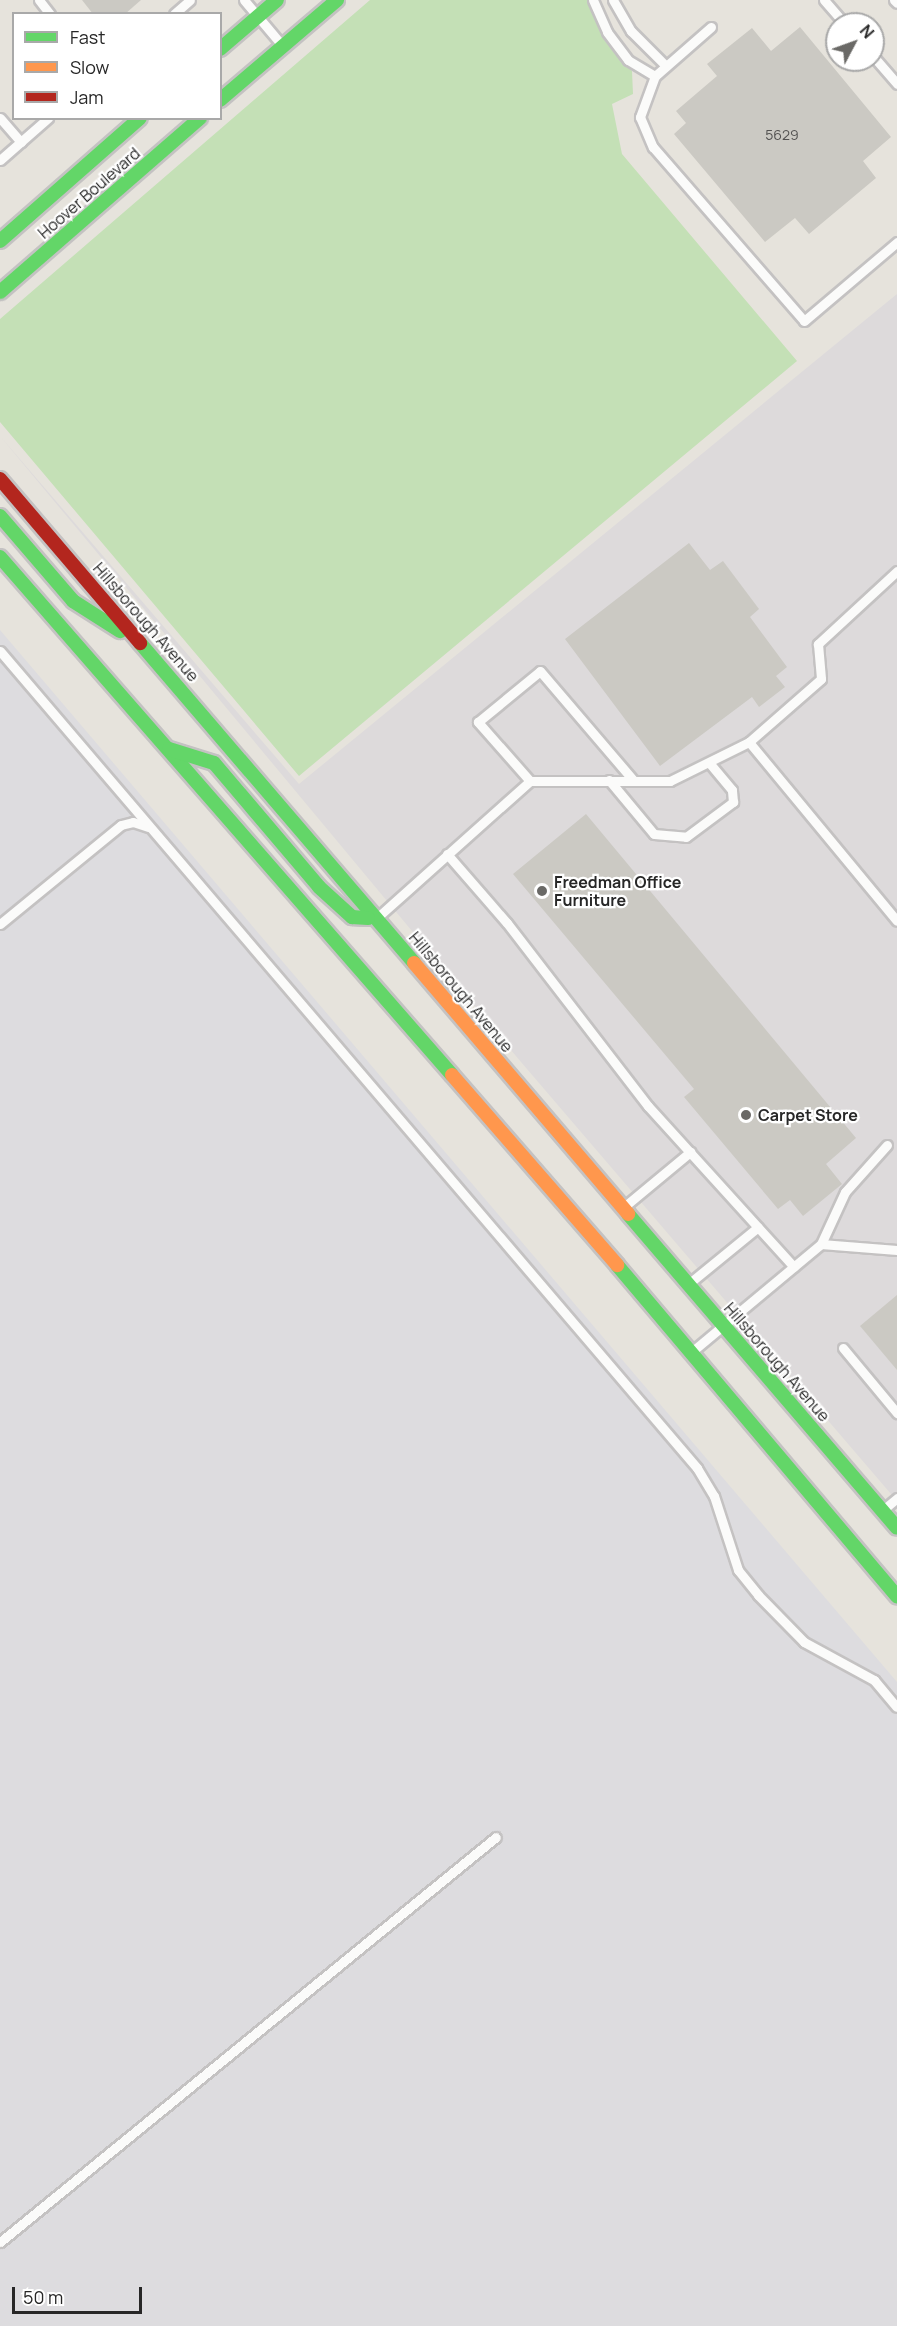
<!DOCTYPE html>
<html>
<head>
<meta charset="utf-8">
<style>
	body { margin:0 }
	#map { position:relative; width:897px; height:2326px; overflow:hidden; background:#e6e3dc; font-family:Manrope,sans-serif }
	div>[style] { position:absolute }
	.industrial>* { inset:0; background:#dddadb }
	.airport>* { inset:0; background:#dddcdf }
	.green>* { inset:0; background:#c4e0b6 }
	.building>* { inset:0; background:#cbc9c3 }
	.roads { filter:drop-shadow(2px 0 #c4c2c2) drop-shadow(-2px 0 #c4c2c2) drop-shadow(0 2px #c4c2c2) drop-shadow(0 -2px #c4c2c2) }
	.lane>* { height:9px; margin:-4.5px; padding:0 4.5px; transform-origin:4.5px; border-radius:4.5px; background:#fbfbfa }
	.fast>* { height:14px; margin:-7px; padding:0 7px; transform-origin:7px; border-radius:7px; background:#63d668 }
	.slow>* { height:14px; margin:-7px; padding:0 7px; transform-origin:7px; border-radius:7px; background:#ff974d }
	.jam>* { height:14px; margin:-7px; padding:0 7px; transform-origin:7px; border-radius:7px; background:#b3261e }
	.dots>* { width:16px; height:16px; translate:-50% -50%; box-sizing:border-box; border:3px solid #fff; border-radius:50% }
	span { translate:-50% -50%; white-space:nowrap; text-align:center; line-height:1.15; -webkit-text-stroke:4.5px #fff; paint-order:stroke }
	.number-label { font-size:14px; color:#525150 }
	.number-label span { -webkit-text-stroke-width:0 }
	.street-label { font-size:16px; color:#272727 }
	.poi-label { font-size:16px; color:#272727; font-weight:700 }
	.left { translate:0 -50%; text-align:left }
	.legend { position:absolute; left:12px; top:12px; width:210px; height:108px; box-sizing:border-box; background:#fff; border:2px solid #a9a9a9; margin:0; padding:8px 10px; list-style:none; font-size:18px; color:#272727 }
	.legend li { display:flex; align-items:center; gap:12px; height:30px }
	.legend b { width:30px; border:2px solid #a9a9a9 }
	.north { position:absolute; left:825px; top:12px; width:60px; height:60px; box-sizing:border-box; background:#fff; border:2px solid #a9a9a9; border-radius:50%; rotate:49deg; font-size:16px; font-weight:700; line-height:24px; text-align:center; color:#272727 }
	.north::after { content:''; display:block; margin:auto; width:21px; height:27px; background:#6a6966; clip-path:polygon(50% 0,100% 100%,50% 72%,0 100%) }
	.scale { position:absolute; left:12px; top:2287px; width:130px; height:27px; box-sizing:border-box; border:3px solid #272727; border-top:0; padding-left:8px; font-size:18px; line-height:21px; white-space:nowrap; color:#272727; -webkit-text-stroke:4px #fff; paint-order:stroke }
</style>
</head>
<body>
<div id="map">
	<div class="industrial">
		<i style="clip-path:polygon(897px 294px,897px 1501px,521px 1062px,0 436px,299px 784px)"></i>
	</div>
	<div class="airport">
		<i style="clip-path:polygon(0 630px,897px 1682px,897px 2326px,0 2326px)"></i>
	</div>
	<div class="green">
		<i style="clip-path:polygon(370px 0,587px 0,602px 32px,632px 71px,633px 94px,612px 104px,622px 154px,797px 361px,299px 776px,0 422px,0 319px)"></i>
	</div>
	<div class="building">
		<i style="clip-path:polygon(82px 0,141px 0,125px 14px,93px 14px)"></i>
		<i style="clip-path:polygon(800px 27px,891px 137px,863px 161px,876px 178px,809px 234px,795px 218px,765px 242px,674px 134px,686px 123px,676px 111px,717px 76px,707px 64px,752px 28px,771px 51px)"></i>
		<i style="clip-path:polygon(689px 543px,710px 570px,723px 561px,759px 609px,750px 617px,787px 667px,776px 676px,785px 687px,759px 707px,752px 697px,660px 766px,565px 639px)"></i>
		<i style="clip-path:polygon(586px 814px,856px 1138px,826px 1164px,842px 1184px,803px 1216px,790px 1200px,778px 1209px,684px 1097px,694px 1089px,513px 874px)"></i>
		<i style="clip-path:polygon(897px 1295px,897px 1370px,860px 1326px)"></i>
	</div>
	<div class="roads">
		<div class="lane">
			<i style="left:39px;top:0;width:18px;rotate:52deg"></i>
			<i style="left:244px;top:0;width:57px;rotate:49.9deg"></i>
			<i style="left:593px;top:0;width:35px;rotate:66deg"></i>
			<i style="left:607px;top:32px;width:35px;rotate:53deg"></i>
			<i style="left:628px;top:60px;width:31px;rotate:31deg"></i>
			<i style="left:613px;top:0;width:36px;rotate:60deg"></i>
			<i style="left:631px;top:31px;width:48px;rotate:45deg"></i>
			<i style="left:824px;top:0;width:32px;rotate:49deg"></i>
			<i style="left:894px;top:0;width:4px;rotate:45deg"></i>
			<i style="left:174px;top:14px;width:21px;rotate:-41deg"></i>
			<i style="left:711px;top:27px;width:74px;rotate:138.8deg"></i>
			<i style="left:655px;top:76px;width:44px;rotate:110.1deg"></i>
			<i style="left:640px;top:117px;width:33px;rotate:67deg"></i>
			<i style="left:653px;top:147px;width:230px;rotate:49deg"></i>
			<i style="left:804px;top:321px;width:122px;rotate:-40.3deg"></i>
			<i style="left:873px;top:56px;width:37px;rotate:49deg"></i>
			<i style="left:0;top:118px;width:32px;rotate:49deg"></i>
			<i style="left:0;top:160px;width:64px;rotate:-41.2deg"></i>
			<i style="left:897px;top:571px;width:108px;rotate:137.3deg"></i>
			<i style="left:818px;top:644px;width:35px;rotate:85deg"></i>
			<i style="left:821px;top:679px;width:96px;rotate:138.8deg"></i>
			<i style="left:749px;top:742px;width:232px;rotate:50.4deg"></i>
			<i style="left:0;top:651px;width:1074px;rotate:49.53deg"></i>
			<i style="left:697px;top:1468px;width:33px;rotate:59deg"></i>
			<i style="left:714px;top:1496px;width:78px;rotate:72deg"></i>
			<i style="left:738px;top:1570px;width:32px;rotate:51deg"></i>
			<i style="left:758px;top:1595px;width:66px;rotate:45.6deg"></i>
			<i style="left:804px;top:1642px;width:80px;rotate:28.5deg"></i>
			<i style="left:874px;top:1680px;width:35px;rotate:50deg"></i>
			<i style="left:609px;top:780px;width:70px;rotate:50.2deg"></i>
			<i style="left:654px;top:834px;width:32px;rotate:5deg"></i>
			<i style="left:686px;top:837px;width:59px;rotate:-36.7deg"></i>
			<i style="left:733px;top:802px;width:12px;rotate:-95deg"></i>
			<i style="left:732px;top:790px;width:35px;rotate:-130deg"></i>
			<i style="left:530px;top:781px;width:79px;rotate:-131.4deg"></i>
			<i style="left:478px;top:722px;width:80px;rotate:-39.4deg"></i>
			<i style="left:540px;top:671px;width:143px;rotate:49.5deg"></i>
			<i style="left:447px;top:854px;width:91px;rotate:49deg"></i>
			<i style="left:507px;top:923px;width:231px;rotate:52.4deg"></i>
			<i style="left:648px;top:1106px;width:217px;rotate:47.8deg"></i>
			<i style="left:380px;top:915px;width:201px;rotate:-41.8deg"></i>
			<i style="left:530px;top:781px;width:140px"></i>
			<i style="left:670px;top:781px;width:88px;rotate:-26.3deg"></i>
			<i style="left:0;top:924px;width:156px;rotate:-39.3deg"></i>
			<i style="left:121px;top:825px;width:12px;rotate:-14deg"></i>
			<i style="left:133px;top:822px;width:16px;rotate:18deg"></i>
			<i style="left:625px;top:1206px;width:85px;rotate:-39.7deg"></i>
			<i style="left:821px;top:1244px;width:57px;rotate:-65.2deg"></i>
			<i style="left:845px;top:1192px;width:63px;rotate:-48.2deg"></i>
			<i style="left:692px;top:1281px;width:85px;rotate:-39.3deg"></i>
			<i style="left:843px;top:1348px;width:85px;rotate:50.3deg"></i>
			<i style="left:695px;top:1349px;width:164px;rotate:-39.8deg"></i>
			<i style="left:821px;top:1244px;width:76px;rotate:4.5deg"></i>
			<i style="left:884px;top:1509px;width:17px;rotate:-40deg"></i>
			<i style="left:0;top:2242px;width:640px;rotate:-39.23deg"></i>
		</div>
		<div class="fast">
			<i style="left:220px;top:49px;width:75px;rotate:-40.7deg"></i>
			<i style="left:220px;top:100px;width:154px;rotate:-40.5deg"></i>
			<i style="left:0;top:241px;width:186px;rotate:-41.3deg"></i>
			<i style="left:0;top:292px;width:265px;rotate:-41deg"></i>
			<i style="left:0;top:516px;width:112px;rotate:49.3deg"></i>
			<i style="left:73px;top:601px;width:56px;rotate:32.6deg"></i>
			<i style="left:0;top:557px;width:687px;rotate:48.89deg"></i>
			<i style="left:140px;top:643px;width:421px;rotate:49.4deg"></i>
			<i style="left:169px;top:749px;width:47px;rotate:17.3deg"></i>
			<i style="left:214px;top:763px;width:162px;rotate:49.7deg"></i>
			<i style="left:319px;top:887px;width:45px;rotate:42.3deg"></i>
			<i style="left:352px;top:917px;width:16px;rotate:4deg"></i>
			<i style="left:628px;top:1214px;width:413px;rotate:49.4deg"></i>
			<i style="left:617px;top:1265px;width:434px;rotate:49.8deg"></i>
		</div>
		<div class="slow">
			<i style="left:414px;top:963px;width:330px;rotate:49.5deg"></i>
			<i style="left:452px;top:1075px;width:252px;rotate:49deg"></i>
		</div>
		<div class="jam">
			<i style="left:0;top:479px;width:216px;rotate:49.5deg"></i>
		</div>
	</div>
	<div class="dots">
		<i style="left:542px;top:891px;background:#6a6966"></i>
		<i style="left:746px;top:1115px;background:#6a6966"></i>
	</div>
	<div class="number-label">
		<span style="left:782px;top:135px">5629</span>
	</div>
	<div class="street-label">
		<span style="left:89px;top:193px;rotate:-41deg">Hoover Boulevard</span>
		<span style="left:146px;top:622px;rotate:49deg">Hillsborough Avenue</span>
		<span style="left:461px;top:992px;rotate:50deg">Hillsborough Avenue</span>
		<span style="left:777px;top:1362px;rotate:49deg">Hillsborough Avenue</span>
	</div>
	<div class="poi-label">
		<span class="left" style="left:554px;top:891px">Freedman Office<br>Furniture</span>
		<span class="left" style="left:758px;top:1115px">Carpet Store</span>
	</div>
	<ul class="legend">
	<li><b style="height:8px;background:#63d668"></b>Fast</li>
	<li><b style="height:8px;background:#ff974d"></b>Slow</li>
	<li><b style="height:8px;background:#b3261e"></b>Jam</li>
	</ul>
	<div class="north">N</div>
	<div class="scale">50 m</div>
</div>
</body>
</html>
